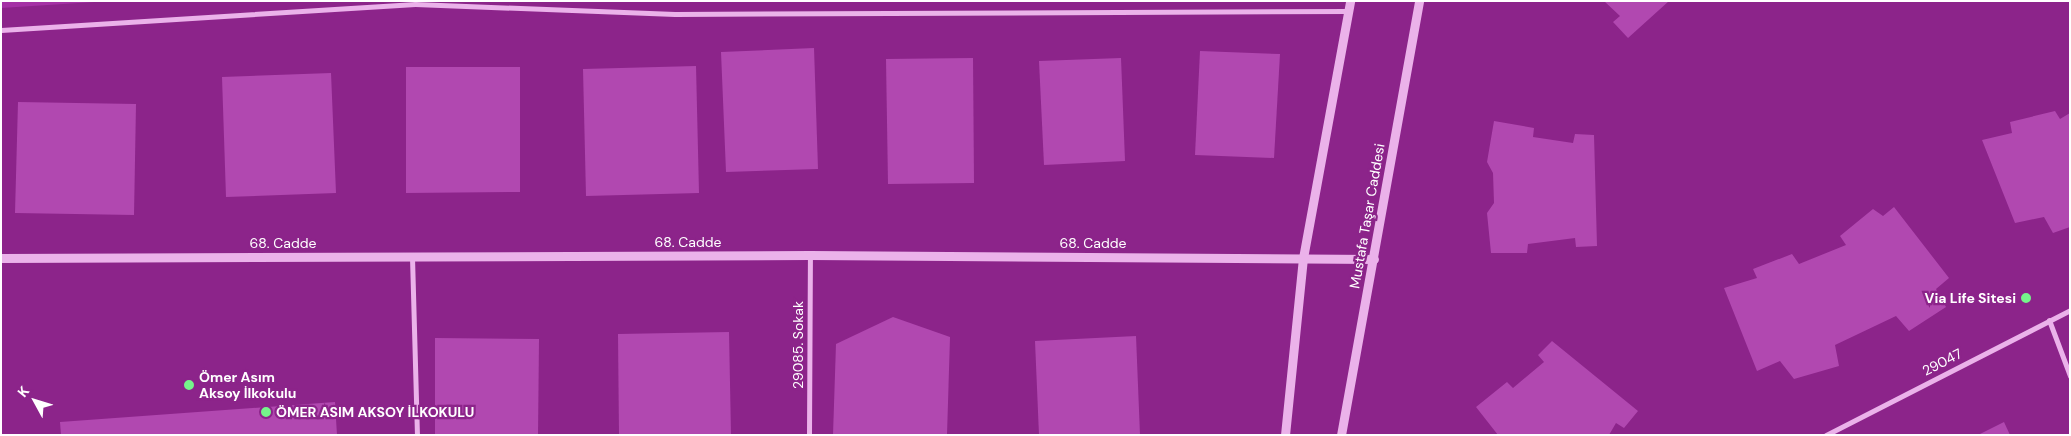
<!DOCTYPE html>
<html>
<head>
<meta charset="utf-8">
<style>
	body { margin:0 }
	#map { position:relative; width:2071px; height:436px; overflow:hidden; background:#8c248a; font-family:"DM Sans",sans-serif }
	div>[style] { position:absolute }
	.green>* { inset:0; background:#a531a5 }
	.building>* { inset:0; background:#b148b0 }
	.minor>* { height:5px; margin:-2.5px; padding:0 2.5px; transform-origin:2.5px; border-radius:2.5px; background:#ebb2ea }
	.tertiary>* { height:9px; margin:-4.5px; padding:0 4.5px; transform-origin:4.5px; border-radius:4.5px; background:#ebb2ea }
	.dots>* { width:14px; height:14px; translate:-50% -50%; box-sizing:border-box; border:2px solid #8c248a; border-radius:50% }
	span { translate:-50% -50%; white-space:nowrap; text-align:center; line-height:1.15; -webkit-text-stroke:4.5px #8c248a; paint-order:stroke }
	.street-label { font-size:14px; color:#fff }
	.poi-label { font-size:14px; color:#fff; font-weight:700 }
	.right { translate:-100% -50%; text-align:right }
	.left { translate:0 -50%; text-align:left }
	.frame { position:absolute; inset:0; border:2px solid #fff; pointer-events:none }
	.north { position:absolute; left:10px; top:376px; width:50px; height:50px; -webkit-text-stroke:4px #8c248a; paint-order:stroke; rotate:309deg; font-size:14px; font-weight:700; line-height:20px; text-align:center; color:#fff }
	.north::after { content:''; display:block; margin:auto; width:18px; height:22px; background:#fff; clip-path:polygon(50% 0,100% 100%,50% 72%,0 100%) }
</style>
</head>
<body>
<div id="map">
	<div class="green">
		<i style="clip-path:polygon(1px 1px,110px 1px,1px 8px)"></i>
	</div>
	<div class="building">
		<i style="clip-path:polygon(1604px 1px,1669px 1px,1628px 38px,1613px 22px,1620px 16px)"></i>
		<i style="clip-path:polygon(814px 48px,818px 169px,726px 172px,721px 52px)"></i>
		<i style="clip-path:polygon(1200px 51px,1280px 54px,1274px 158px,1195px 155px)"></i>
		<i style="clip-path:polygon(973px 58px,974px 183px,888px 184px,886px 59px)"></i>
		<i style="clip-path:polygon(1121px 58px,1125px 161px,1044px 165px,1039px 61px)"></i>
		<i style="clip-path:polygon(696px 66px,699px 193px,586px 196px,583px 69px)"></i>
		<i style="clip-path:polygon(406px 67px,520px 67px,520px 192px,406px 193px)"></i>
		<i style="clip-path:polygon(331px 73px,336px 193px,226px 197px,222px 77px)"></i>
		<i style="clip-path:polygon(18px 102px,136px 104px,134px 215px,15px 213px)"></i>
		<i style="clip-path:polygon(2055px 111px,2060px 119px,2070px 113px,2070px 227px,2053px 233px,2044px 217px,2015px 223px,1982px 140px,2012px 133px,2010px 122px)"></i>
		<i style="clip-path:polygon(1494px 121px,1534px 128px,1533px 137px,1573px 143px,1575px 134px,1594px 135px,1597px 246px,1576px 247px,1575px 238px,1528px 244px,1527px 253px,1491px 253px,1487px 213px,1494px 203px,1493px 173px,1487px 162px)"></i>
		<i style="clip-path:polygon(1894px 207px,1949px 278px,1936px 289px,1946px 307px,1909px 331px,1896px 316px,1835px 345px,1839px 366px,1794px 379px,1780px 361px,1757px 371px,1724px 288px,1757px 278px,1753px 269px,1792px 254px,1799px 264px,1846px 245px,1840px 236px,1873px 209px,1883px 216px)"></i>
		<i style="clip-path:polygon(893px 317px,950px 337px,947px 435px,833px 435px,836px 344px)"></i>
		<i style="clip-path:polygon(729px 332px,731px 435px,619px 435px,618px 334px)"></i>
		<i style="clip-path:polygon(1136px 336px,1140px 435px,1039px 435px,1035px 341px)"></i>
		<i style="clip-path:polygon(435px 338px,539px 339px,538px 435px,435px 435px)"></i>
		<i style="clip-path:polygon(1552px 341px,1638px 411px,1624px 428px,1616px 423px,1609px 435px,1498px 435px,1476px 407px,1507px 382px,1513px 388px,1544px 362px,1538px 355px)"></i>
		<i style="clip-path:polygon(335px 402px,337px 435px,61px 435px,60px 422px)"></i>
		<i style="clip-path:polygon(2004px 422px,2010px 435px,1978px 435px)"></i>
	</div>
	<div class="minor">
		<i style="left:1px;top:30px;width:415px;rotate:-3.6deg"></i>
		<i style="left:415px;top:4px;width:260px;rotate:2.2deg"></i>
		<i style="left:675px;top:14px;width:673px;rotate:-0.26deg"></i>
		<i style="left:412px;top:257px;width:178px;rotate:88.4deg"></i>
		<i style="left:2049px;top:320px;width:60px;rotate:69.4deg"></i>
		<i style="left:809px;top:435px;width:180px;rotate:-89.7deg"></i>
		<i style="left:1826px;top:435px;width:274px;rotate:-27.1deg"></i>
	</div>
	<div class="tertiary">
		<i style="left:1px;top:258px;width:809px;rotate:-0.21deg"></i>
		<i style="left:810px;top:255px;width:564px;rotate:0.41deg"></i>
		<i style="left:1285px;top:435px;width:178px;rotate:-84.2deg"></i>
		<i style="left:1303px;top:258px;width:261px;rotate:-79.6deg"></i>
		<i style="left:1341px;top:435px;width:441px;rotate:-79.8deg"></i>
	</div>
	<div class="dots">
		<i style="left:2026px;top:298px;background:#75f58b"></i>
		<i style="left:189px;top:385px;background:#75f58b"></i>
		<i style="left:266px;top:412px;background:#75f58b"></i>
	</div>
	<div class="street-label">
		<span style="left:1367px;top:216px;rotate:-80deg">Mustafa Taşar Caddesi</span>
		<span style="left:688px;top:242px">68. Cadde</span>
		<span style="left:283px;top:243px">68. Cadde</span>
		<span style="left:1093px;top:243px">68. Cadde</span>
		<span style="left:798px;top:345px;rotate:-90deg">29085. Sokak</span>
		<span style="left:1942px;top:362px;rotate:-27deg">29047</span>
	</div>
	<div class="poi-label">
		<span class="right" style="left:2016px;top:298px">Via Life Sitesi</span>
		<span class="left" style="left:199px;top:385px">Ömer Asım<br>Aksoy İlkokulu</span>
		<span class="left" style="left:276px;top:412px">ÖMER ASIM AKSOY İLKOKULU</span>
	</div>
	<div class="frame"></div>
	<div class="north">K</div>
</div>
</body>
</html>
